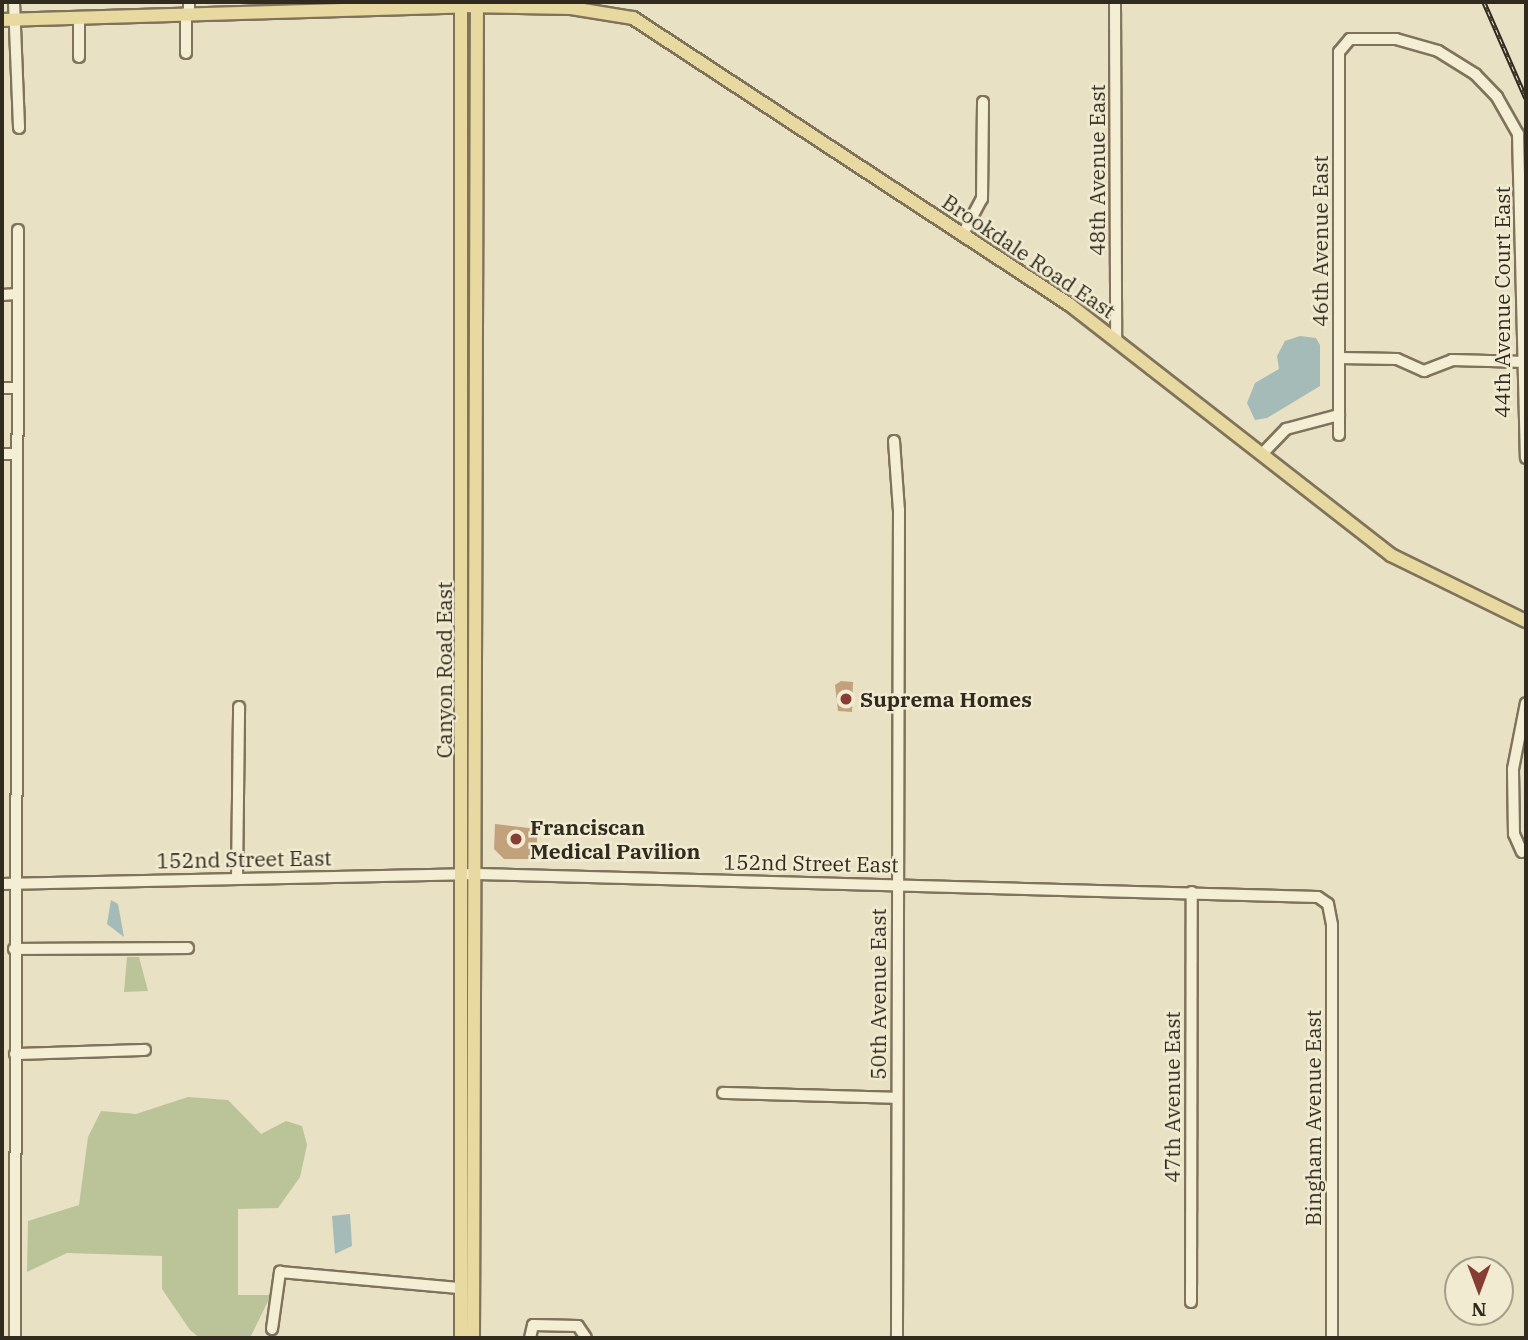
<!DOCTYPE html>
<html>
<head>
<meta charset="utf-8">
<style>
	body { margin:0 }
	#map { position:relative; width:1528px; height:1340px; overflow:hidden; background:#e8e1c3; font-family:"IBM Plex Serif",serif }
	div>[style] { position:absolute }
	.green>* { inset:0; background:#bac498 }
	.water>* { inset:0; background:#a4bbb7 }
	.building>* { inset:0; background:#c1a27d }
	.roads { filter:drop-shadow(2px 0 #80735c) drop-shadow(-2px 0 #80735c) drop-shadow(0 2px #80735c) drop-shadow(0 -2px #80735c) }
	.minor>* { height:10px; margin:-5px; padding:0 5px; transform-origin:5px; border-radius:5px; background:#f4eed5 }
	.major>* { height:12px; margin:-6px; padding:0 6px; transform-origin:6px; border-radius:6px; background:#e7d99f }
	.rail>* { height:4.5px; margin-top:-2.25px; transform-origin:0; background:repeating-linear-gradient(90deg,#f0ebd1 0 5px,#312a1e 0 10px); box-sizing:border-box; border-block:2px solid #312a1e }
	.dots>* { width:19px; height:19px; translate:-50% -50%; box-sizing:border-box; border:4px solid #f0ebd1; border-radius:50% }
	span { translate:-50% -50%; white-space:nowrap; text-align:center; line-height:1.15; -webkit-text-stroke:5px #f0ebd1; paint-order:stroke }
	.street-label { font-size:21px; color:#312a1e }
	.poi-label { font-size:21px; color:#312a1e; font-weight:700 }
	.left { translate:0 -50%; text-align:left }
	.frame { position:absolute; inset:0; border:4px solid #312a1e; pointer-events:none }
	.north { position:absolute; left:1444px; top:1256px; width:70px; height:70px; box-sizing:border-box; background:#f0ebd1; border:2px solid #a49e89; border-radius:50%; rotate:180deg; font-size:19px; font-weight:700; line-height:28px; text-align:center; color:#312a1e }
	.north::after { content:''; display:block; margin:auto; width:24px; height:32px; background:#873d33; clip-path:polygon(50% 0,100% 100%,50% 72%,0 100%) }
</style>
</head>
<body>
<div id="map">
	<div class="green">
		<i style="clip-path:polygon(127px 957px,139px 957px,148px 991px,124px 992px)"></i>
		<i style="clip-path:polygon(188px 1097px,228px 1100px,261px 1134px,286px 1121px,302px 1126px,307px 1145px,300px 1177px,278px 1208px,238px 1209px,238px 1295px,271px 1295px,250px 1338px,200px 1338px,190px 1330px,162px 1289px,162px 1256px,67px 1253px,27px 1272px,28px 1221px,79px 1205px,88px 1137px,101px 1111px,136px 1114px)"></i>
	</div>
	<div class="water">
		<i style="clip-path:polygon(1300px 336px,1316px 338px,1320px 345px,1320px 386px,1267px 418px,1255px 420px,1247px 403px,1255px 383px,1279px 369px,1277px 356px,1285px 341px)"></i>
		<i style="clip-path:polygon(111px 900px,118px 904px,124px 937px,107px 924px)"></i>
		<i style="clip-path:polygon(350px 1214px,352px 1246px,335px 1254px,332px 1216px)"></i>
	</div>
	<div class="building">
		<i style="clip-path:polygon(841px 681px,853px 682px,852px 712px,838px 711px,835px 685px)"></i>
		<i style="clip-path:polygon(495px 824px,537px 829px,537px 859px,504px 859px,494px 849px)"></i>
	</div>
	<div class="roads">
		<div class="minor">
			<i style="left:14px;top:2px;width:126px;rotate:87.7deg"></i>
			<i style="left:189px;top:2px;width:11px;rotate:90deg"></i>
			<i style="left:1115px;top:2px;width:337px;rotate:89.8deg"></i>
			<i style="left:79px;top:17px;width:40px;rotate:90deg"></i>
			<i style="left:186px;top:53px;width:40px;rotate:-90deg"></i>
			<i style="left:963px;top:234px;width:40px;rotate:-62deg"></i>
			<i style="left:982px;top:199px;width:97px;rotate:-89.4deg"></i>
			<i style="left:2px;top:295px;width:16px;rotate:-4deg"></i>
			<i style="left:1340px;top:358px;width:57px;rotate:1deg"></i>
			<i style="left:1397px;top:359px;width:30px;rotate:24deg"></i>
			<i style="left:1424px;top:371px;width:30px;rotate:-21deg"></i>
			<i style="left:1452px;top:360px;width:74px;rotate:1.5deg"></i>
			<i style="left:2px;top:388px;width:14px"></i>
			<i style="left:1339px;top:435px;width:383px;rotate:-90deg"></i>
			<i style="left:1339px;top:52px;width:17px;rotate:-50deg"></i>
			<i style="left:1350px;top:39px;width:46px"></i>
			<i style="left:1396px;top:39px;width:44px;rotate:15.9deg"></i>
			<i style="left:1438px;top:51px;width:44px;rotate:31.9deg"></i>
			<i style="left:1475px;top:74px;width:32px;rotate:46deg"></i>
			<i style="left:1497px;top:97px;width:43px;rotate:60.4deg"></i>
			<i style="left:1518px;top:134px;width:324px;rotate:88.6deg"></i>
			<i style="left:894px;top:441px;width:69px;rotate:85.9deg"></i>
			<i style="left:899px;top:510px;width:828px;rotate:90.14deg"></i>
			<i style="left:2px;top:454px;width:14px"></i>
			<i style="left:1262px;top:454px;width:35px;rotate:-46deg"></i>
			<i style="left:1286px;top:429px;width:55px;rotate:-14.8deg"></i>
			<i style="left:1522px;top:852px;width:20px;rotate:-114deg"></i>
			<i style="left:1514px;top:834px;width:65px;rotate:-90.9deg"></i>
			<i style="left:1513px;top:769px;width:67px;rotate:-78.9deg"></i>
			<i style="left:237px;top:879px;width:172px;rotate:-89.3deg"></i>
			<i style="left:2px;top:884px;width:475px;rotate:-1.2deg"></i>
			<i style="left:477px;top:874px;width:841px;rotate:1.57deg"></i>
			<i style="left:1318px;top:897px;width:12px;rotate:35deg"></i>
			<i style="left:1328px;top:904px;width:21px;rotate:79deg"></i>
			<i style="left:1332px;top:925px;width:413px;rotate:90deg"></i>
			<i style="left:14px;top:949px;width:174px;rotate:-0.3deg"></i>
			<i style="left:15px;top:1054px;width:130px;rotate:-1.8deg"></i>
			<i style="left:723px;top:1093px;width:174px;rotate:1.6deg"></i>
			<i style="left:1191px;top:1302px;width:410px;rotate:-89.9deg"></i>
			<i style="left:272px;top:1329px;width:58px;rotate:-82deg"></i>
			<i style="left:280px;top:1272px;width:182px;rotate:5.1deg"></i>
			<i style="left:15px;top:1338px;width:1108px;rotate:-89.84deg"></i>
			<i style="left:530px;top:1338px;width:13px;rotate:-77deg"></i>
			<i style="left:533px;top:1325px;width:45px;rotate:1.3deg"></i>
			<i style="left:578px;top:1326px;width:14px;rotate:56deg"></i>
		</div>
		<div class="major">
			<i style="left:2px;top:20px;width:459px;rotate:-1.7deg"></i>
			<i style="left:461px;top:6px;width:110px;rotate:1deg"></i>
			<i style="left:571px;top:8px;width:63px;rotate:9.2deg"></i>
			<i style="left:633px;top:18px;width:523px;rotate:33.29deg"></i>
			<i style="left:1070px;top:305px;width:407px;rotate:37.9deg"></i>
			<i style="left:1391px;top:555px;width:150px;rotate:26.1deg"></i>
			<i style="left:461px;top:1338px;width:1336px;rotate:-90deg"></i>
			<i style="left:473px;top:1338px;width:1336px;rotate:-89.83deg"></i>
		</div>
	</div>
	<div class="rail">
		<i style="left:1484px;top:2px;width:105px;rotate:66.4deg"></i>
	</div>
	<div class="dots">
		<i style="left:846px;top:699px;background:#873d33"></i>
		<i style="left:516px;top:839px;background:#873d33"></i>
	</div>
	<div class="street-label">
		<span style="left:1097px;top:170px;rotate:-90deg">48th Avenue East</span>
		<span style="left:1320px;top:241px;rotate:-90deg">46th Avenue East</span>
		<span style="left:1029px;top:256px;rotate:34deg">Brookdale Road East</span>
		<span style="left:1502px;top:302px;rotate:-90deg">44th Avenue Court East</span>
		<span style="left:444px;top:670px;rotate:-90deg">Canyon Road East</span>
		<span style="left:244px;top:859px;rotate:-1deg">152nd Street East</span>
		<span style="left:811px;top:863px;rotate:1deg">152nd Street East</span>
		<span style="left:878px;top:994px;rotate:-90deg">50th Avenue East</span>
		<span style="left:1172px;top:1097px;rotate:-90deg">47th Avenue East</span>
		<span style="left:1313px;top:1118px;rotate:-90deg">Bingham Avenue East</span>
	</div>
	<div class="poi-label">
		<span class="left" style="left:860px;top:699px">Suprema Homes</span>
		<span class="left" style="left:530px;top:839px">Franciscan<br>Medical Pavilion</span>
	</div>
	<div class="frame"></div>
	<div class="north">N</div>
</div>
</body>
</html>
